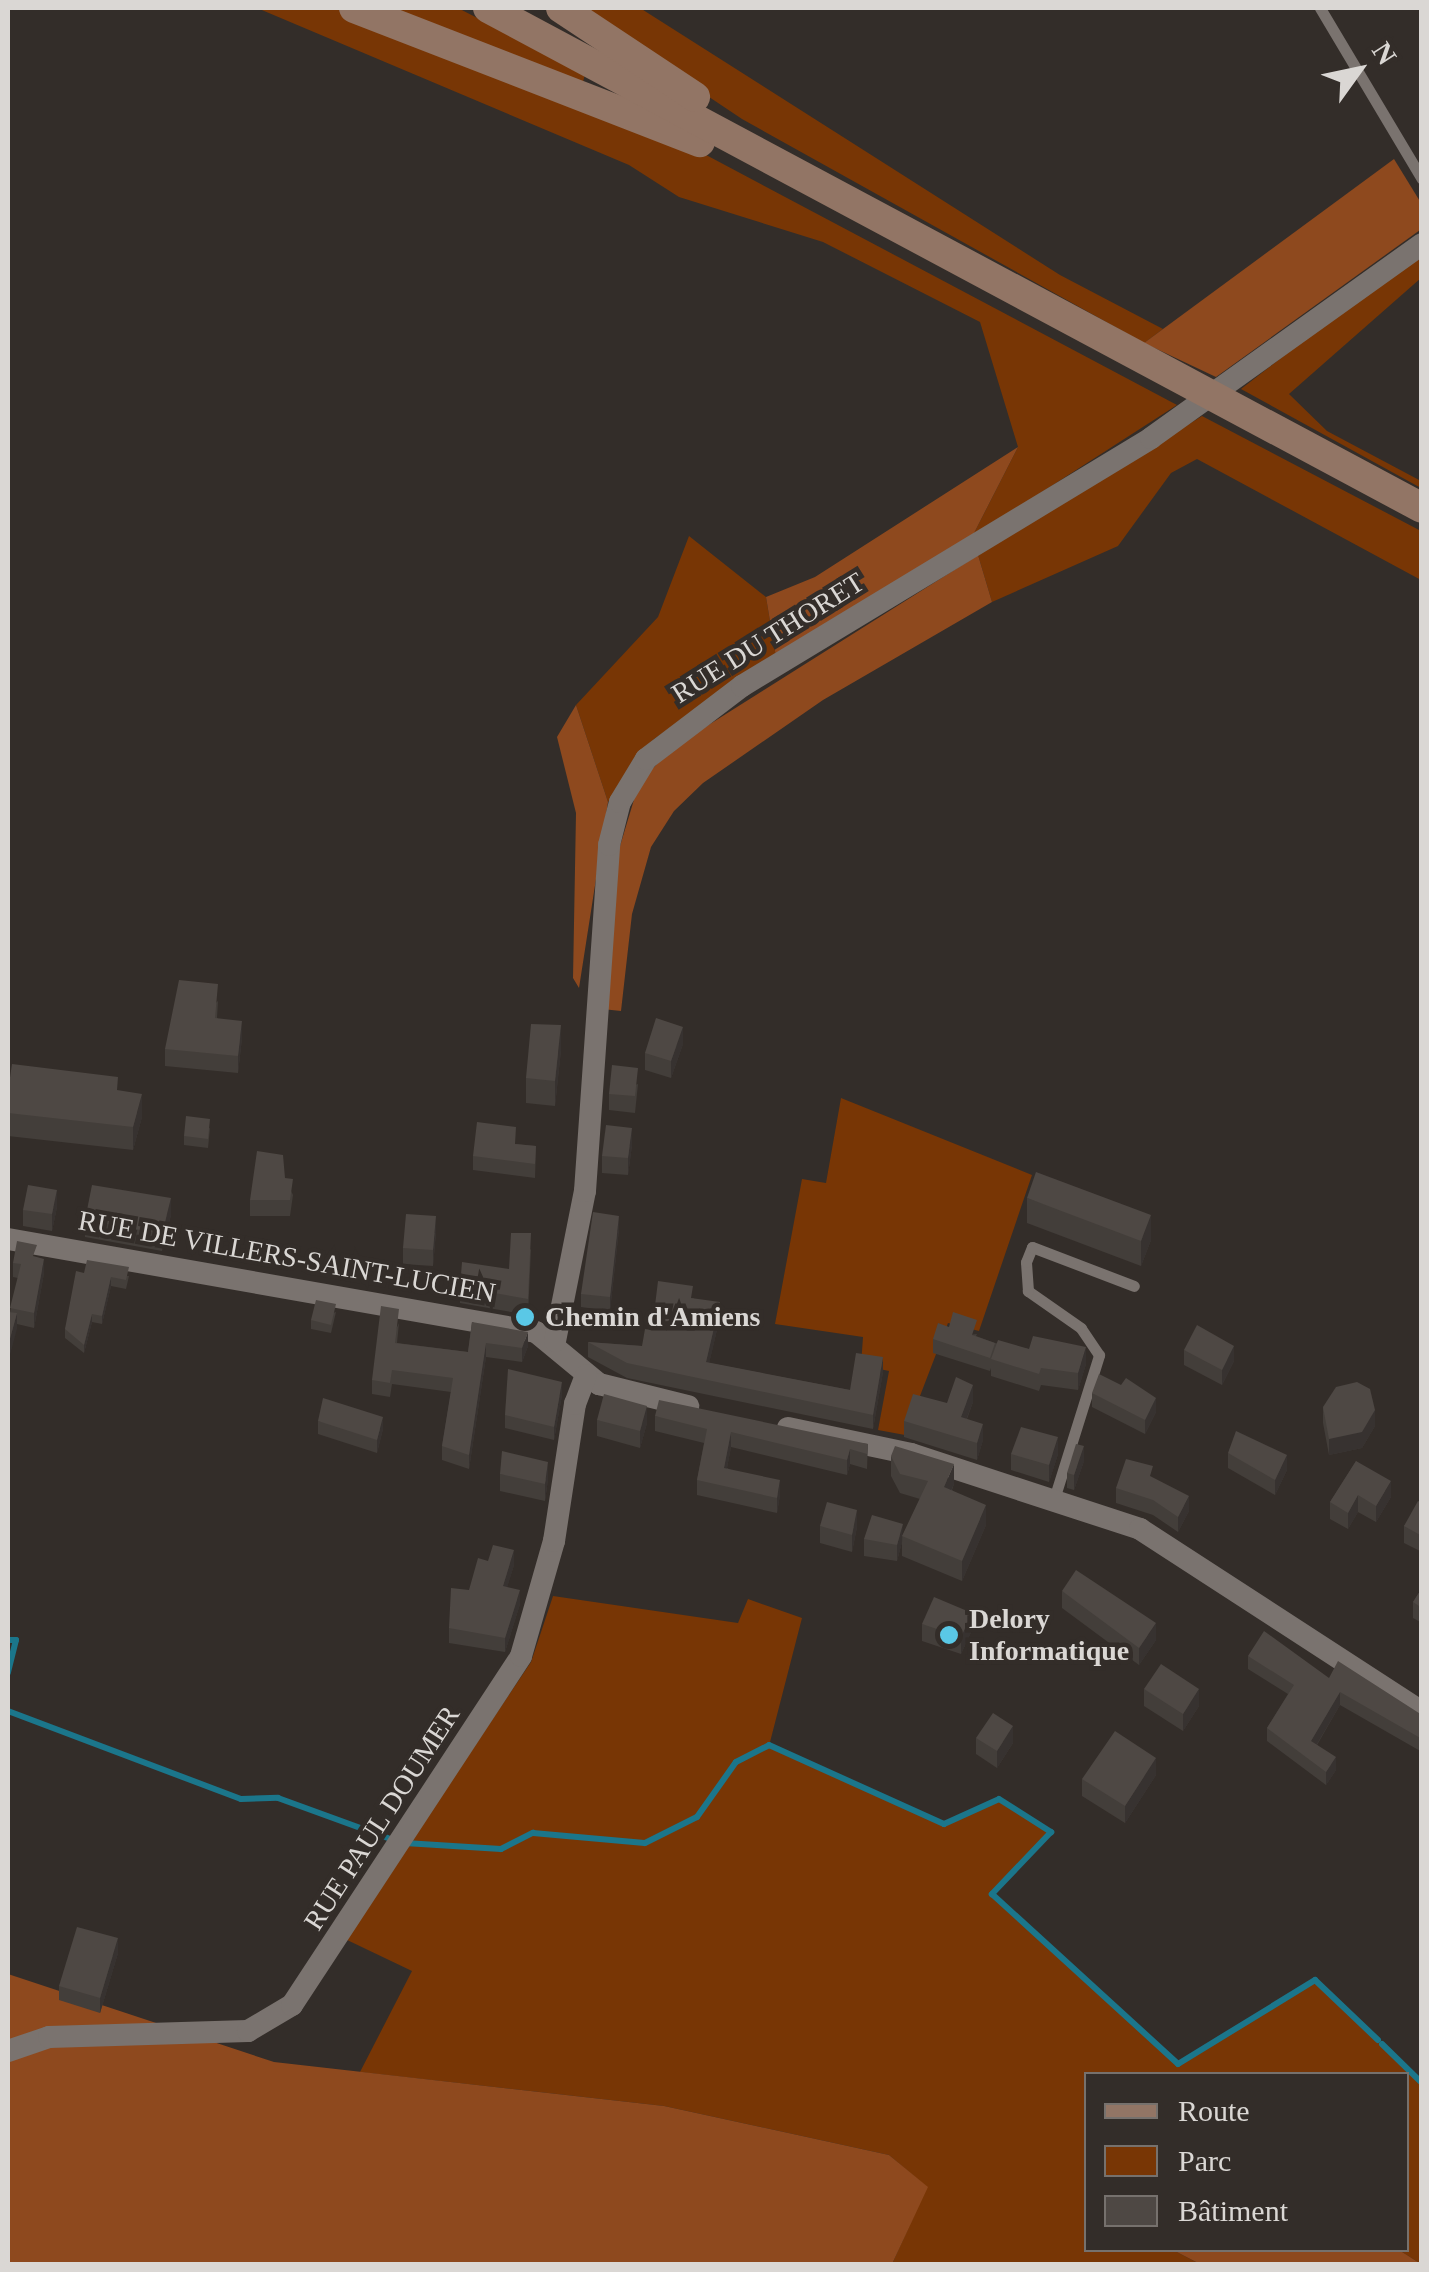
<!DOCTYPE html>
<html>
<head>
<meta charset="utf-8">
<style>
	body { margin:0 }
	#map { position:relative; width:1429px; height:2272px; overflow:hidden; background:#332d29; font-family:Georgia,serif }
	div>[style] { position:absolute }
	.green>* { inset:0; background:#783605 }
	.forest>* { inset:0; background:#8e491e }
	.stream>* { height:6px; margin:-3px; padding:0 3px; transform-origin:3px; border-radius:3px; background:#1b768b }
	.lane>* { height:11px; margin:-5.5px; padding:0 5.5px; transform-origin:5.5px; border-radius:5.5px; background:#7a736f }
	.street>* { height:22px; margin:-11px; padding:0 11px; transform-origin:11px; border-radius:11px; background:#7a736f }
	.secondary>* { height:30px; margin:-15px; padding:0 15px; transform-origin:15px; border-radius:15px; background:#927565 }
	.wall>* { inset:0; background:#433e3a }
	.shaded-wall>* { inset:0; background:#373230 }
	.building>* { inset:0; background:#4e4844 }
	.dots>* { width:28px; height:28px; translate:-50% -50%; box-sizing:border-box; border:5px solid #332d29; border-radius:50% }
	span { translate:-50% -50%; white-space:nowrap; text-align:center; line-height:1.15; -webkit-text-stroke:9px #332d29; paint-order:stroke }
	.street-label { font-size:28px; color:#dad7d4 }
	.poi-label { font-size:28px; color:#dad7d4; font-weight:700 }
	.left { translate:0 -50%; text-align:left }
	.frame { position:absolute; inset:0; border:10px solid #dad7d4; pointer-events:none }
	.legend { position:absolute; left:1084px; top:2072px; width:325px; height:180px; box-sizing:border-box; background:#332d29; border:2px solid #76716d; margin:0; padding:12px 18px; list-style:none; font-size:30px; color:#dad7d4 }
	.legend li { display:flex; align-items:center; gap:20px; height:50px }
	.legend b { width:50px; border:2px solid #76716d }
	.north { position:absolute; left:1309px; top:20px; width:100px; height:100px; -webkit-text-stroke:8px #332d29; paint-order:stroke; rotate:57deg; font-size:28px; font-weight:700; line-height:40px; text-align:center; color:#dad7d4 }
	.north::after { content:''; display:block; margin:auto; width:35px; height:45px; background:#dad7d4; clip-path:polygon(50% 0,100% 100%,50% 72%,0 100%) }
</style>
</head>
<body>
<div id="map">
	<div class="green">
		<i style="clip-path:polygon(257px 8px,336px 8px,661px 131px,1177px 405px,972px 537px,1018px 447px,980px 322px,823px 242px,679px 197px,629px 165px)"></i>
		<i style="clip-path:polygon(379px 8px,458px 8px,585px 74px,582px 86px)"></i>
		<i style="clip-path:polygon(576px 8px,640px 8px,1060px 275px,1163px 329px,1144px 343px,742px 119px)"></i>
		<i style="clip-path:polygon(1421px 250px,1421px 278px,1289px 394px,1327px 431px,1421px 481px,1421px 488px,1241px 389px)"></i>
		<i style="clip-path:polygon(1202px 416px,1421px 531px,1421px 580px,1197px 459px,1171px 473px,1118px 546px,992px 602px,978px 555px)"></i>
		<i style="clip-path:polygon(689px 536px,766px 597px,776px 657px,654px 739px,608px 802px,576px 705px,658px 617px)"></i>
		<i style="clip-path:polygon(841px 1098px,1032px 1175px,979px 1331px,948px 1323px,905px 1435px,878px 1430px,889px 1371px,861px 1365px,863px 1337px,775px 1324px,802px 1179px,826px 1183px)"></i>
		<i style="clip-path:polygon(553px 1596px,738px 1623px,748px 1599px,802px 1618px,769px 1746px,943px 1824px,999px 1799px,1051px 1832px,993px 1894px,1177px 2064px,1315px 1980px,1421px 2083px,1421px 2264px,1399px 2250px,1406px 2250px,1406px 2074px,1086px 2074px,1086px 2250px,1173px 2250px,1200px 2264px,892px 2264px,927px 2187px,889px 2155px,664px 2106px,360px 2072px,412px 1971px,345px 1939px,531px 1662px)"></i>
	</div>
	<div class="forest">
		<i style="clip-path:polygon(1394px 159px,1421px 203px,1420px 230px,1216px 377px,1144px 343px)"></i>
		<i style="clip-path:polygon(1018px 447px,972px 537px,776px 657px,766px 597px,815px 577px)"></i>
		<i style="clip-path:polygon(978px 555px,992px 602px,823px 700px,703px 783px,674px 811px,651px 847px,632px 914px,621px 1011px,602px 1009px,617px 856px,639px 783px,672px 748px)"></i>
		<i style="clip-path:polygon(576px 705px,608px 802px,579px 988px,573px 978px,576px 813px,557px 737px)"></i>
		<i style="clip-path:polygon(8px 1974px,274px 2062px,664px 2106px,889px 2155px,928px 2187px,892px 2264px,8px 2264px)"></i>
		<i style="clip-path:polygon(1173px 2250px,1399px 2250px,1421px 2264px,1200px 2264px)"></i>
	</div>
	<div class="stream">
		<i style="left:8px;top:1640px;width:8px"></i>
		<i style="left:16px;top:1640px;width:34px;rotate:104deg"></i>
		<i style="left:8px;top:1711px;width:249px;rotate:20.7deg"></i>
		<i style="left:241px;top:1799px;width:37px;rotate:-2deg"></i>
		<i style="left:278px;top:1798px;width:117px;rotate:20deg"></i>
		<i style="left:405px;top:1843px;width:96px;rotate:3.6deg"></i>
		<i style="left:501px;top:1849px;width:36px;rotate:-27deg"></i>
		<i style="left:533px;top:1833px;width:112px;rotate:5.1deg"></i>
		<i style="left:645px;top:1843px;width:58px;rotate:-26.6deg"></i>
		<i style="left:697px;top:1817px;width:67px;rotate:-54.7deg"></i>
		<i style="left:736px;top:1762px;width:37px;rotate:-27deg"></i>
		<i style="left:769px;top:1745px;width:192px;rotate:24.3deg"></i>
		<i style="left:944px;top:1824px;width:60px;rotate:-24.4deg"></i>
		<i style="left:999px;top:1799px;width:62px;rotate:32.4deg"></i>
		<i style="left:1051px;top:1832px;width:86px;rotate:133.6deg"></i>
		<i style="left:992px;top:1894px;width:252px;rotate:42.4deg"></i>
		<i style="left:1178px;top:2064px;width:161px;rotate:-31.5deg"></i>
		<i style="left:1315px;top:1980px;width:87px;rotate:43.6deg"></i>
		<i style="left:1382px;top:2044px;width:56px;rotate:44.3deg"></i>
	</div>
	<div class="lane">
		<i style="left:1320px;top:8px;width:199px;rotate:59.2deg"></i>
		<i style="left:1054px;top:1499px;width:151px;rotate:-72.6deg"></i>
		<i style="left:1099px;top:1355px;width:32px;rotate:-124deg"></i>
		<i style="left:1081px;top:1328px;width:65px;rotate:-145.1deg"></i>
		<i style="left:1028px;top:1291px;width:29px;rotate:-94deg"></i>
		<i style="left:1026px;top:1262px;width:16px;rotate:-68deg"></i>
		<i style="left:1032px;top:1247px;width:109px;rotate:20.9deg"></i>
	</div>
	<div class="street">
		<i style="left:8px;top:1239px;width:536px;rotate:9.99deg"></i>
		<i style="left:536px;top:1332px;width:82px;rotate:39.5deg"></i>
		<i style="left:599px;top:1384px;width:92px;rotate:13.9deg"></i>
		<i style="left:555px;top:1341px;width:153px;rotate:-78.7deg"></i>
		<i style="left:585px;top:1191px;width:347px;rotate:-86deg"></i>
		<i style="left:609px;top:845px;width:44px;rotate:-75.7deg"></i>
		<i style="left:620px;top:802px;width:50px;rotate:-58.8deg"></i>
		<i style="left:646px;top:759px;width:121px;rotate:-37.2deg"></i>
		<i style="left:742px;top:686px;width:478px;rotate:-31.2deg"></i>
		<i style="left:1151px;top:438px;width:333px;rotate:-35.6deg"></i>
		<i style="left:788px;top:1428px;width:126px;rotate:11.9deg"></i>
		<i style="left:911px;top:1454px;width:241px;rotate:18.1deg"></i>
		<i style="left:1140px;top:1529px;width:336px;rotate:33deg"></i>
		<i style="left:8px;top:2051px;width:43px;rotate:-18.9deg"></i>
		<i style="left:49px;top:2037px;width:199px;rotate:-1.7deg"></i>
		<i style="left:248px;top:2031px;width:51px;rotate:-30.6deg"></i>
		<i style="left:292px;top:2005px;width:417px;rotate:-56.7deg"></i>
		<i style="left:521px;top:1656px;width:120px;rotate:-74deg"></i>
		<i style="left:554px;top:1541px;width:139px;rotate:-81.3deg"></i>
		<i style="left:575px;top:1404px;width:31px;rotate:-69deg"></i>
	</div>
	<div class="secondary">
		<i style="left:354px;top:8px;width:371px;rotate:21.2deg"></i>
		<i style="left:488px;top:8px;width:1059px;rotate:28.16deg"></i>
		<i style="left:561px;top:8px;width:161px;rotate:33.6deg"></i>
	</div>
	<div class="wall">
		<i style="clip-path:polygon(218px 1001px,217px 1018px,242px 1038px,238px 1073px,165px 1066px,165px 1049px)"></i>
		<i style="clip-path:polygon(683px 1044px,671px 1078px,645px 1070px,645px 1053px)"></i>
		<i style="clip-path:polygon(561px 1050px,555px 1106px,526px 1103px,526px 1078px)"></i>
		<i style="clip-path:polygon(638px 1084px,635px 1113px,609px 1110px,609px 1094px)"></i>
		<i style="clip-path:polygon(8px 1091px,118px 1091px,142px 1117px,133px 1150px,8px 1136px)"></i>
		<i style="clip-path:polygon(210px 1128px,208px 1148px,184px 1145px,184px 1136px)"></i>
		<i style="clip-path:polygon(516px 1144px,536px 1146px,535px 1178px,473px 1170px,473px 1156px)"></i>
		<i style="clip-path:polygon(632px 1145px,628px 1175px,602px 1173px,602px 1156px)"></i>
		<i style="clip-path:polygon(285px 1178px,293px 1195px,290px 1216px,250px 1216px,250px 1200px)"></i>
		<i style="clip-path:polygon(1027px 1198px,1151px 1240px,1141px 1266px,1027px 1223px)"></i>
		<i style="clip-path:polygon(57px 1207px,52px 1231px,23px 1226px,23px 1210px)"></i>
		<i style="clip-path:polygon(171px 1215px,162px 1251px,85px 1237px,85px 1220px)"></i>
		<i style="clip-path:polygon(619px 1229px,610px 1311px,581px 1307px,581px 1294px)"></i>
		<i style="clip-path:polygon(436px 1232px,433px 1266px,403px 1264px,403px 1248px)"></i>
		<i style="clip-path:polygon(531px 1249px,528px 1315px,460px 1303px,460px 1287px,509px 1269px)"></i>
		<i style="clip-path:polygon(37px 1257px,44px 1273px,34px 1328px,17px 1324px,8px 1362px,8px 1312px,10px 1312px,18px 1278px,13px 1277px,13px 1263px)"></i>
		<i style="clip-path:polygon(84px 1273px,129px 1276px,126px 1289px,111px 1286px,102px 1324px,92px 1322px,84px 1353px,65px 1338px,65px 1329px)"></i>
		<i style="clip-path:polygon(693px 1298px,720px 1317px,709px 1363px,850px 1390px,883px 1372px,873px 1429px,627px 1378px,588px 1357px,588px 1342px,642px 1346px,652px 1330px)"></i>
		<i style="clip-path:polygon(336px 1312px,331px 1333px,311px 1329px,311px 1320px)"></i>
		<i style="clip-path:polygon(472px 1322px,528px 1346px,522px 1362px,486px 1357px,469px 1469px,442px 1460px,442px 1446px,451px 1392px,392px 1384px,390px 1397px,372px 1394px,372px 1380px,399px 1323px,397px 1343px,468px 1352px)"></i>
		<i style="clip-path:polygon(977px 1334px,976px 1336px,995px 1343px,1029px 1349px,1086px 1364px,1078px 1390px,1041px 1385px,1039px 1391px,991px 1376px,991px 1368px,990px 1371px,933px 1353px,933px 1339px)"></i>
		<i style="clip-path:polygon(1184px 1350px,1234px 1361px,1222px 1385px,1184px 1365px)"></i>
		<i style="clip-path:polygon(1092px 1393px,1156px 1412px,1145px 1434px,1092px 1407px)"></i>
		<i style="clip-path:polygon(562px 1395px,554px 1440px,505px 1428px,505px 1415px)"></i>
		<i style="clip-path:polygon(973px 1402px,967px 1419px,983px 1440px,977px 1460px,904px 1437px,904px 1421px,947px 1403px)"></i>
		<i style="clip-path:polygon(1323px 1407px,1375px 1426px,1362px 1448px,1329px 1455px,1323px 1423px)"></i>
		<i style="clip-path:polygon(655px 1416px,868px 1444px,867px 1469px,850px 1464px,847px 1475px,731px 1447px,727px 1468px,780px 1495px,777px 1513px,697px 1495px,697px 1480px,704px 1443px,655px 1431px)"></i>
		<i style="clip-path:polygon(597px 1420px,647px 1423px,640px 1448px,597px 1436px)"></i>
		<i style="clip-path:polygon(318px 1421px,383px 1429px,377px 1453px,318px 1434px)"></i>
		<i style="clip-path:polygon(1228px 1453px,1287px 1470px,1275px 1495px,1228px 1468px)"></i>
		<i style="clip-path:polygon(1011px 1454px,1058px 1454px,1049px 1482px,1011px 1470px)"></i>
		<i style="clip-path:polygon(891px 1456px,954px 1484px,952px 1490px,986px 1525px,962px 1581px,902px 1556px,902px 1542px,897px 1561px,864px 1556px,864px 1539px,903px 1535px,920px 1499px,900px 1493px,891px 1476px)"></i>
		<i style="clip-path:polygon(1084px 1461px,1074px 1490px,1067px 1488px,1067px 1473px)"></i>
		<i style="clip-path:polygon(1356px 1461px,1391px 1497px,1376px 1522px,1358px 1512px,1348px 1529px,1330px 1519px,1330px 1502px)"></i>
		<i style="clip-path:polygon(500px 1474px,548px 1479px,545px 1501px,500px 1491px)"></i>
		<i style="clip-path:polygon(1153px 1478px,1189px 1511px,1178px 1532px,1153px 1515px,1116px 1503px,1116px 1488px)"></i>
		<i style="clip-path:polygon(1422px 1503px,1422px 1552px,1404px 1543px,1404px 1526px)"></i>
		<i style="clip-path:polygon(820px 1526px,857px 1527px,852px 1552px,820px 1543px)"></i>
		<i style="clip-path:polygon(488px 1561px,514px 1565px,507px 1587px,520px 1604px,505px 1652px,449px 1643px,449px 1628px,469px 1590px)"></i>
		<i style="clip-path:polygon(1422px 1588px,1422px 1623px,1413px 1618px,1413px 1602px)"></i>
		<i style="clip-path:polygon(1062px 1591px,1156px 1640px,1139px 1665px,1062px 1608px)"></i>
		<i style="clip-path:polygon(922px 1624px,972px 1630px,961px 1654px,922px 1641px)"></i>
		<i style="clip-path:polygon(1248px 1656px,1329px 1678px,1422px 1715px,1422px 1752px,1340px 1705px,1317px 1745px,1336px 1770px,1326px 1785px,1267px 1741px,1267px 1728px,1288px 1694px,1248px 1669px)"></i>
		<i style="clip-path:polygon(1144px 1689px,1199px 1706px,1183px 1731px,1144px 1706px)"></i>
		<i style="clip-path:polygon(976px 1738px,1013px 1743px,997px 1768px,976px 1754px)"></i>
		<i style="clip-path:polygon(1156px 1775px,1125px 1823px,1082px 1796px,1082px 1779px)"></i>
		<i style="clip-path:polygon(118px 1953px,100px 2013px,59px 2000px,59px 1986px)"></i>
	</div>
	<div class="shaded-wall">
		<i style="clip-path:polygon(242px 1021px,242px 1038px,238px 1073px,238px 1056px)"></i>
		<i style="clip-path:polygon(561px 1025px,561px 1050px,555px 1106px,555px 1081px)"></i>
		<i style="clip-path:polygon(683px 1027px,683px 1044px,671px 1078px,671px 1061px)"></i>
		<i style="clip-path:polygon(142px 1094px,142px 1117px,133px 1150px,133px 1127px)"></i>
		<i style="clip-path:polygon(632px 1128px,632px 1145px,628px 1175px,628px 1158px)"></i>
		<i style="clip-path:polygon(57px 1190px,57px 1207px,52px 1231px,52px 1214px)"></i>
		<i style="clip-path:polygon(171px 1198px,171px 1215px,162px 1251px,162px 1234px)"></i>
		<i style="clip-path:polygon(1151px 1215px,1151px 1240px,1141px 1266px,1141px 1241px)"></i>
		<i style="clip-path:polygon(436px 1216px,436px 1232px,433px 1266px,433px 1250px)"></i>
		<i style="clip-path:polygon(619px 1216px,619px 1229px,610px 1311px,610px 1297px)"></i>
		<i style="clip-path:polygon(44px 1259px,44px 1273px,34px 1328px,34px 1313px)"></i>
		<i style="clip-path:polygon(111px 1277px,111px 1286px,102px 1324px,102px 1316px)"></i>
		<i style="clip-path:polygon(720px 1302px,720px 1317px,706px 1377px,706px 1362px)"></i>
		<i style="clip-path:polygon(17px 1313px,17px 1329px,8px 1362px,8px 1346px)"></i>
		<i style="clip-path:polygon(92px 1314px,92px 1322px,84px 1353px,84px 1345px)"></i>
		<i style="clip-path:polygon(528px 1332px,528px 1346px,522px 1362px,522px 1348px)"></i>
		<i style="clip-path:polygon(486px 1343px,486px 1357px,469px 1469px,469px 1455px)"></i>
		<i style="clip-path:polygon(1234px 1346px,1234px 1361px,1222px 1385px,1222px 1370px)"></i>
		<i style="clip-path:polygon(1086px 1347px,1086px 1364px,1078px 1390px,1078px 1373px)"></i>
		<i style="clip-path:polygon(883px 1357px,883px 1372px,873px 1429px,873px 1415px)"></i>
		<i style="clip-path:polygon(562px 1382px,562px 1395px,554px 1440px,554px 1427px)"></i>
		<i style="clip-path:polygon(973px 1385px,973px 1402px,961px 1433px,961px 1417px)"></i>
		<i style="clip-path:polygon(1156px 1398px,1156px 1412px,1145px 1434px,1145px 1420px)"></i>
		<i style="clip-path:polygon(647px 1406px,647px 1423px,640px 1448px,640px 1431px)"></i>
		<i style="clip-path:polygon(1375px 1410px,1375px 1426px,1362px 1448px,1329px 1455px,1329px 1439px)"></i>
		<i style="clip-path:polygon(383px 1417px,383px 1429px,377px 1453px,377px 1440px)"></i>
		<i style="clip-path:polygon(983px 1424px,983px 1440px,977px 1460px,977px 1443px)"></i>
		<i style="clip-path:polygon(731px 1432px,731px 1447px,724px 1483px,724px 1468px)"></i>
		<i style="clip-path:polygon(1058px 1437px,1058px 1454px,1049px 1482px,1049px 1465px)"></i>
		<i style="clip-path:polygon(1084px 1446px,1084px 1461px,1074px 1490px,1074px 1475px)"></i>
		<i style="clip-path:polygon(850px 1449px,850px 1464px,847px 1475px,847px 1460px)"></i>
		<i style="clip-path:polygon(1287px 1455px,1287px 1470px,1275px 1495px,1275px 1480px)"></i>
		<i style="clip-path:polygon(548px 1462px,548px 1479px,545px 1501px,545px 1484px)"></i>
		<i style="clip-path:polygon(954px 1464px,954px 1484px,944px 1506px,944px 1487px)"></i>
		<i style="clip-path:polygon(780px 1480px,780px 1495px,777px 1513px,777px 1498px)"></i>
		<i style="clip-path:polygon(1391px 1481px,1391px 1497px,1376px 1522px,1376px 1506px)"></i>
		<i style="clip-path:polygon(1358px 1495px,1358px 1512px,1348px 1529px,1348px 1513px)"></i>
		<i style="clip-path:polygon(1189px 1496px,1189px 1511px,1178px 1532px,1178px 1517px)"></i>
		<i style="clip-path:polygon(986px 1505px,986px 1525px,962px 1581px,962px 1561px)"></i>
		<i style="clip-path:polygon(857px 1510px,857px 1527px,852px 1552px,852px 1535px)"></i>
		<i style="clip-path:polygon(903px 1524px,902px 1542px,897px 1561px,897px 1545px)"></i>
		<i style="clip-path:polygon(514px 1550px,514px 1565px,503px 1601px,503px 1586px)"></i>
		<i style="clip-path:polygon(520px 1590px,520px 1604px,505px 1652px,505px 1638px)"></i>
		<i style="clip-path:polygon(972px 1613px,972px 1630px,961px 1654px,961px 1637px)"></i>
		<i style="clip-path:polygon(1156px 1623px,1156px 1640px,1139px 1665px,1139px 1648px)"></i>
		<i style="clip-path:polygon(1199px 1689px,1199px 1706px,1183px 1731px,1183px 1714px)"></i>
		<i style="clip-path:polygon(1340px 1692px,1340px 1705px,1311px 1754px,1311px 1741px)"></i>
		<i style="clip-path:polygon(1013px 1726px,1013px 1743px,997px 1768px,997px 1751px)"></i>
		<i style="clip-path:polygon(1336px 1757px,1336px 1770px,1326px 1785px,1326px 1772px)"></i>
		<i style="clip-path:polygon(1156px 1758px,1156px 1775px,1125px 1823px,1125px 1806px)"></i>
		<i style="clip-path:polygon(118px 1938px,118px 1953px,100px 2013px,100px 1998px)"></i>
	</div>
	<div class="building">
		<i style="clip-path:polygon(179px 980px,218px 984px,215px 1018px,242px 1021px,238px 1056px,165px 1049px)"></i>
		<i style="clip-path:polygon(656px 1018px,683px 1027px,671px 1061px,645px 1053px)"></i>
		<i style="clip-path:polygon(531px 1024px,561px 1025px,555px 1081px,526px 1078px)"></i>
		<i style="clip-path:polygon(12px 1064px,118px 1077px,117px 1090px,142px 1094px,133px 1127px,8px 1113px,8px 1091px)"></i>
		<i style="clip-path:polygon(612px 1065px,638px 1068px,635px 1096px,609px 1094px)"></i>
		<i style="clip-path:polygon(186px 1116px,210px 1119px,208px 1139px,184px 1136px)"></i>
		<i style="clip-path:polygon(477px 1122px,516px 1127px,515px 1144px,536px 1146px,535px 1164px,473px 1156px)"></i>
		<i style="clip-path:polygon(606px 1125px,632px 1128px,628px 1158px,602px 1156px)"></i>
		<i style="clip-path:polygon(257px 1151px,283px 1155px,285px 1178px,293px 1179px,290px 1200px,250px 1200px)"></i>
		<i style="clip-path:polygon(1036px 1172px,1151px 1215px,1141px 1241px,1027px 1198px)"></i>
		<i style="clip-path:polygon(28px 1185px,57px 1190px,52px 1214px,23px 1210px)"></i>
		<i style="clip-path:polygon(92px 1185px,171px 1198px,162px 1234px,85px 1220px)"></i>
		<i style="clip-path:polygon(593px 1212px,619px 1216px,610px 1297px,581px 1294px)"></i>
		<i style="clip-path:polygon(406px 1214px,436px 1216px,433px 1250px,403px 1248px)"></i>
		<i style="clip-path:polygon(511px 1233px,531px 1233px,528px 1299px,460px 1287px,462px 1262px,509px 1269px)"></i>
		<i style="clip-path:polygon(17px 1241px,37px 1245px,33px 1256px,44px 1259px,34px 1313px,10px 1308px,21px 1264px,13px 1263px)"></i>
		<i style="clip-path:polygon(87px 1260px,129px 1267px,126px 1280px,111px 1277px,102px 1316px,92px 1314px,84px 1345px,65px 1329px,76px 1271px,84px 1273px)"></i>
		<i style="clip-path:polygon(658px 1281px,693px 1286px,691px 1298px,720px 1302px,706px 1362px,850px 1390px,856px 1353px,883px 1357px,873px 1415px,627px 1363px,588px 1342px,642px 1346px,645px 1329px,652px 1330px)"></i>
		<i style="clip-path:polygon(316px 1300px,336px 1304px,331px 1325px,311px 1320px)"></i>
		<i style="clip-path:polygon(381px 1306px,399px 1309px,395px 1343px,468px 1352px,472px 1322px,528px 1332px,522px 1348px,486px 1343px,469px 1455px,442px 1446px,453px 1378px,392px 1370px,390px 1383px,372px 1380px)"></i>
		<i style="clip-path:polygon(8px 1312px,17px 1313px,8px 1346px)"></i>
		<i style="clip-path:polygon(953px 1312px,977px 1320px,972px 1335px,995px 1343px,990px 1358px,933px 1339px,938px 1323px,949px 1327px)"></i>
		<i style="clip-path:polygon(1197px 1325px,1234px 1346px,1222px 1370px,1184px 1350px)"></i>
		<i style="clip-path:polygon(1033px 1336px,1086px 1347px,1078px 1373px,1041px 1368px,1039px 1374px,991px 1359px,998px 1340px,1029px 1349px)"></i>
		<i style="clip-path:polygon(508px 1369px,562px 1382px,554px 1427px,505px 1415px)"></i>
		<i style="clip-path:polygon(1099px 1374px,1121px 1385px,1126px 1378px,1156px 1398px,1145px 1420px,1092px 1393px)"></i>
		<i style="clip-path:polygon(956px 1377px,973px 1385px,961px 1417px,983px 1424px,977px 1443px,904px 1421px,913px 1394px,947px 1403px)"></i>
		<i style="clip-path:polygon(1357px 1382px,1370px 1389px,1375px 1410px,1362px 1432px,1329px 1439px,1323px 1407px,1336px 1387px)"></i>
		<i style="clip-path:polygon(604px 1394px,647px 1406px,640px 1431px,597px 1420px)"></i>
		<i style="clip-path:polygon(323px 1398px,383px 1417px,377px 1440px,318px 1421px)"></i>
		<i style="clip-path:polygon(659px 1400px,868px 1444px,867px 1454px,850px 1449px,847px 1460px,731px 1432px,724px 1468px,780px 1480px,777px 1498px,697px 1480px,707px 1429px,655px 1416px)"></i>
		<i style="clip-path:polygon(1021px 1427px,1058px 1437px,1049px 1465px,1011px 1454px)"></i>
		<i style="clip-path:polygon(1236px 1431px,1287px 1455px,1275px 1480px,1228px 1453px)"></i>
		<i style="clip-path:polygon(1076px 1444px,1084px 1446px,1074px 1475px,1067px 1473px)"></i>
		<i style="clip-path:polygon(895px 1446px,954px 1464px,944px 1487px,986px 1505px,962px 1561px,902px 1536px,928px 1481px,900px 1474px,891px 1456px)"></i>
		<i style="clip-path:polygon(502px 1451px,548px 1462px,545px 1484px,500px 1474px)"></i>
		<i style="clip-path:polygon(1126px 1459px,1153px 1466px,1150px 1476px,1189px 1496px,1178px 1517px,1153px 1500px,1116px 1488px)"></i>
		<i style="clip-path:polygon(1356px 1461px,1391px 1481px,1376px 1506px,1358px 1495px,1348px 1513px,1330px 1502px)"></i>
		<i style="clip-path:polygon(1418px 1501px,1422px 1503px,1422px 1536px,1404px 1526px)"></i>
		<i style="clip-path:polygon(827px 1502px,857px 1510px,852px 1535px,820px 1526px)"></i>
		<i style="clip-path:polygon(872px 1515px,903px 1524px,897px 1545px,864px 1539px)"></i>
		<i style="clip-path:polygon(493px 1545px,514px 1550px,503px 1586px,520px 1590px,505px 1638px,449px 1628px,451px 1588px,469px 1590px,478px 1558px,488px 1561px)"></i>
		<i style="clip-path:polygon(1076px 1570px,1156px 1623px,1139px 1648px,1062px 1591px)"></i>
		<i style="clip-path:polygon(1422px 1588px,1422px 1608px,1413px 1602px)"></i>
		<i style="clip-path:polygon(934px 1597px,972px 1613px,961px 1637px,922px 1624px)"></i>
		<i style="clip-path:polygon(1264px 1631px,1329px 1678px,1338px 1661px,1422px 1715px,1422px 1739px,1340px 1692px,1311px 1741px,1336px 1757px,1326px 1772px,1267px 1728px,1294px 1685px,1248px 1656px)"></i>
		<i style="clip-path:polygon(1161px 1664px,1199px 1689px,1183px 1714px,1144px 1689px)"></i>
		<i style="clip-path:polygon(993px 1713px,1013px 1726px,997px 1751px,976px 1738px)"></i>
		<i style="clip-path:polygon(1115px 1731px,1156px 1758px,1125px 1806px,1082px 1779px)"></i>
		<i style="clip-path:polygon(77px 1927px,118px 1938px,100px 1998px,59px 1986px)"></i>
	</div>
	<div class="dots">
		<i style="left:525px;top:1317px;background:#5ac8e6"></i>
		<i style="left:949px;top:1635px;background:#5ac8e6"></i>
	</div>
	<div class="street-label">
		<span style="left:768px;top:638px;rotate:-32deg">RUE DU THORET</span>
		<span style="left:287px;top:1257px;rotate:10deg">RUE DE VILLERS-SAINT-LUCIEN</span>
		<span style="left:382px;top:1818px;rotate:-57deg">RUE PAUL DOUMER</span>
	</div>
	<div class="poi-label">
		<span class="left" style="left:545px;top:1317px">Chemin d'Amiens</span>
		<span class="left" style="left:969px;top:1635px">Delory<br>Informatique</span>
	</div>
	<div class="frame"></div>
	<ul class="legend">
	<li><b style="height:12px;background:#927565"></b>Route</li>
	<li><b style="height:28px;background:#783605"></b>Parc</li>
	<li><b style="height:28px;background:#4e4844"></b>Bâtiment</li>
	</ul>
	<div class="north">N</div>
</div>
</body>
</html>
